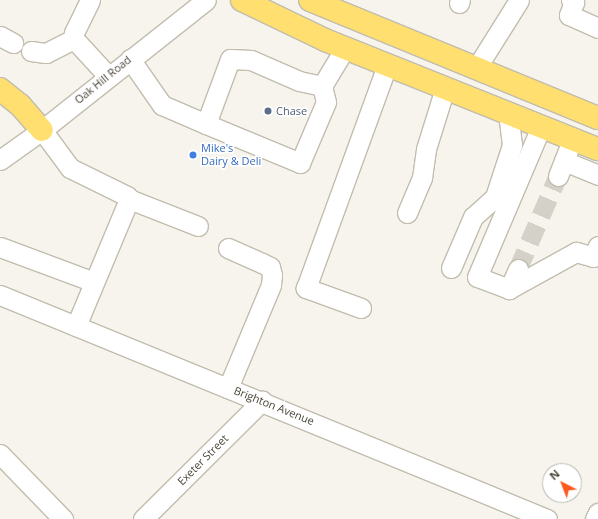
<!DOCTYPE html>
<html>
<head>
<meta charset="utf-8">
<style>
	body { margin:0 }
	#map { position:relative; width:598px; height:519px; overflow:hidden; background:#f6f4ec; font-family:"Open Sans",sans-serif }
	div>[style] { position:absolute }
	.minor-tunnel>* { height:19px; margin-top:-9.5px; transform-origin:0; background:repeating-linear-gradient(90deg,#d4d1c8 0 19px,transparent 0 29px) }
	.roads { filter:drop-shadow(1px 0 #c2bdae) drop-shadow(-1px 0 #c2bdae) drop-shadow(0 1px #c2bdae) drop-shadow(0 -1px #c2bdae) }
	.minor>* { height:19px; margin:-9.5px; padding:0 9.5px; transform-origin:9.5px; border-radius:9.5px; background:#fff }
	.highway>* { height:22px; margin:-11px; padding:0 11px; transform-origin:11px; border-radius:11px; background:#fedf6f }
	.dots>* { width:11px; height:11px; translate:-50% -50%; box-sizing:border-box; border:2px solid #fff; border-radius:50% }
	span { translate:-50% -50%; white-space:nowrap; text-align:center; line-height:1.15; -webkit-text-stroke:3.5px #fff; paint-order:stroke }
	.street-label { font-size:11px; color:#4b4639 }
	.service-label { font-size:11px; color:#4e5e75 }
	.left { translate:0 -50%; text-align:left }
	.shop-label { font-size:11px; color:#366cbe }
	.north { position:absolute; left:542px; top:463px; width:40px; height:40px; box-sizing:border-box; background:#fff; border:1px solid #b7b5b0; border-radius:50%; rotate:318deg; font-size:11px; font-weight:700; line-height:16px; text-align:center; color:#4b4639 }
	.north::after { content:''; display:block; margin:auto; width:14px; height:18px; background:#fb591e; clip-path:polygon(50% 0,100% 100%,50% 72%,0 100%) }
</style>
</head>
<body>
<div id="map">
	<div class="minor-tunnel">
		<i style="left:518px;top:269px;width:101px;rotate:-66.7deg"></i>
	</div>
	<div class="roads">
		<div class="minor">
			<i style="left:90px;top:0;width:37px;rotate:116deg"></i>
			<i style="left:74px;top:33px;width:6px;rotate:90deg"></i>
			<i style="left:74px;top:39px;width:50px;rotate:47.4deg"></i>
			<i style="left:571px;top:0;width:4px;rotate:34deg"></i>
			<i style="left:574px;top:2px;width:14px;rotate:111deg"></i>
			<i style="left:569px;top:15px;width:32px;rotate:24deg"></i>
			<i style="left:459px;top:3px;width:3px;rotate:-72deg"></i>
			<i style="left:0;top:36px;width:15px;rotate:28deg"></i>
			<i style="left:31px;top:51px;width:15px;rotate:8deg"></i>
			<i style="left:46px;top:53px;width:31px;rotate:-27deg"></i>
			<i style="left:130px;top:59px;width:56px;rotate:55.2deg"></i>
			<i style="left:162px;top:105px;width:48px;rotate:23.4deg"></i>
			<i style="left:206px;top:124px;width:69px;rotate:-69.7deg"></i>
			<i style="left:230px;top:59px;width:21px;rotate:3deg"></i>
			<i style="left:251px;top:60px;width:52px;rotate:23.6deg"></i>
			<i style="left:299px;top:81px;width:24px;rotate:12deg"></i>
			<i style="left:322px;top:86px;width:44px;rotate:-58.8deg"></i>
			<i style="left:477px;top:67px;width:79px;rotate:-57.9deg"></i>
			<i style="left:206px;top:124px;width:102px;rotate:22.5deg"></i>
			<i style="left:300px;top:163px;width:66px;rotate:-66.9deg"></i>
			<i style="left:326px;top:102px;width:16px;rotate:-104deg"></i>
			<i style="left:42px;top:130px;width:47px;rotate:53.6deg"></i>
			<i style="left:70px;top:168px;width:64px;rotate:26.2deg"></i>
			<i style="left:127px;top:196px;width:4px;rotate:56deg"></i>
			<i style="left:129px;top:199px;width:74px;rotate:21.4deg"></i>
			<i style="left:0;top:160px;width:52px;rotate:-35.5deg"></i>
			<i style="left:42px;top:130px;width:209px;rotate:-38.4deg"></i>
			<i style="left:564px;top:161px;width:37px;rotate:22deg"></i>
			<i style="left:558px;top:176px;width:41px;rotate:-68.5deg"></i>
			<i style="left:407px;top:213px;width:38px;rotate:-67deg"></i>
			<i style="left:422px;top:178px;width:29px;rotate:-82deg"></i>
			<i style="left:426px;top:149px;width:64px;rotate:-72.7deg"></i>
			<i style="left:0;top:247px;width:100px;rotate:20.4deg"></i>
			<i style="left:228px;top:248px;width:37px;rotate:24deg"></i>
			<i style="left:262px;top:263px;width:9px;rotate:27deg"></i>
			<i style="left:270px;top:267px;width:8px;rotate:76deg"></i>
			<i style="left:272px;top:275px;width:10px;rotate:96deg"></i>
			<i style="left:271px;top:285px;width:112px;rotate:112.7deg"></i>
			<i style="left:451px;top:268px;width:56px;rotate:-66.7deg"></i>
			<i style="left:473px;top:217px;width:30px;rotate:-42deg"></i>
			<i style="left:495px;top:197px;width:55px;rotate:-71.9deg"></i>
			<i style="left:512px;top:145px;width:31px;rotate:-97deg"></i>
			<i style="left:518px;top:269px;width:22px;rotate:114deg"></i>
			<i style="left:509px;top:289px;width:34px;rotate:-159deg"></i>
			<i style="left:477px;top:277px;width:163px;rotate:-66.9deg"></i>
			<i style="left:509px;top:289px;width:77px;rotate:-28.9deg"></i>
			<i style="left:576px;top:252px;width:18px;rotate:16deg"></i>
			<i style="left:593px;top:257px;width:12px;rotate:-66deg"></i>
			<i style="left:0;top:295px;width:591px;rotate:22.27deg"></i>
			<i style="left:361px;top:308px;width:59px;rotate:-160deg"></i>
			<i style="left:306px;top:288px;width:237px;rotate:-70deg"></i>
			<i style="left:76px;top:326px;width:138px;rotate:-67.3deg"></i>
			<i style="left:0;top:454px;width:91px;rotate:45.9deg"></i>
			<i style="left:143px;top:519px;width:168px;rotate:-44.8deg"></i>
			<i style="left:595px;top:519px;width:7px;rotate:-63deg"></i>
		</div>
		<div class="highway">
			<i style="left:242px;top:0;width:92px;rotate:25.7deg"></i>
			<i style="left:325px;top:40px;width:294px;rotate:21.8deg"></i>
			<i style="left:310px;top:0;width:311px;rotate:22.3deg"></i>
			<i style="left:0;top:89px;width:26px;rotate:39deg"></i>
			<i style="left:20px;top:105px;width:33px;rotate:49deg"></i>
		</div>
	</div>
	<div class="dots">
		<i style="left:268px;top:111px;background:#5c6f8a"></i>
		<i style="left:193px;top:155px;background:#3f7fe0"></i>
	</div>
	<div class="street-label">
		<span style="left:103px;top:80px;rotate:-39deg">Oak Hill Road</span>
		<span style="left:274px;top:406px;rotate:22deg">Brighton Avenue</span>
		<span style="left:203px;top:460px;rotate:-45deg">Exeter Street</span>
	</div>
	<div class="service-label">
		<span class="left" style="left:276px;top:111px">Chase</span>
	</div>
	<div class="shop-label">
		<span class="left" style="left:201px;top:155px">Mike's<br>Dairy &amp; Deli</span>
	</div>
	<div class="north">N</div>
</div>
</body>
</html>
